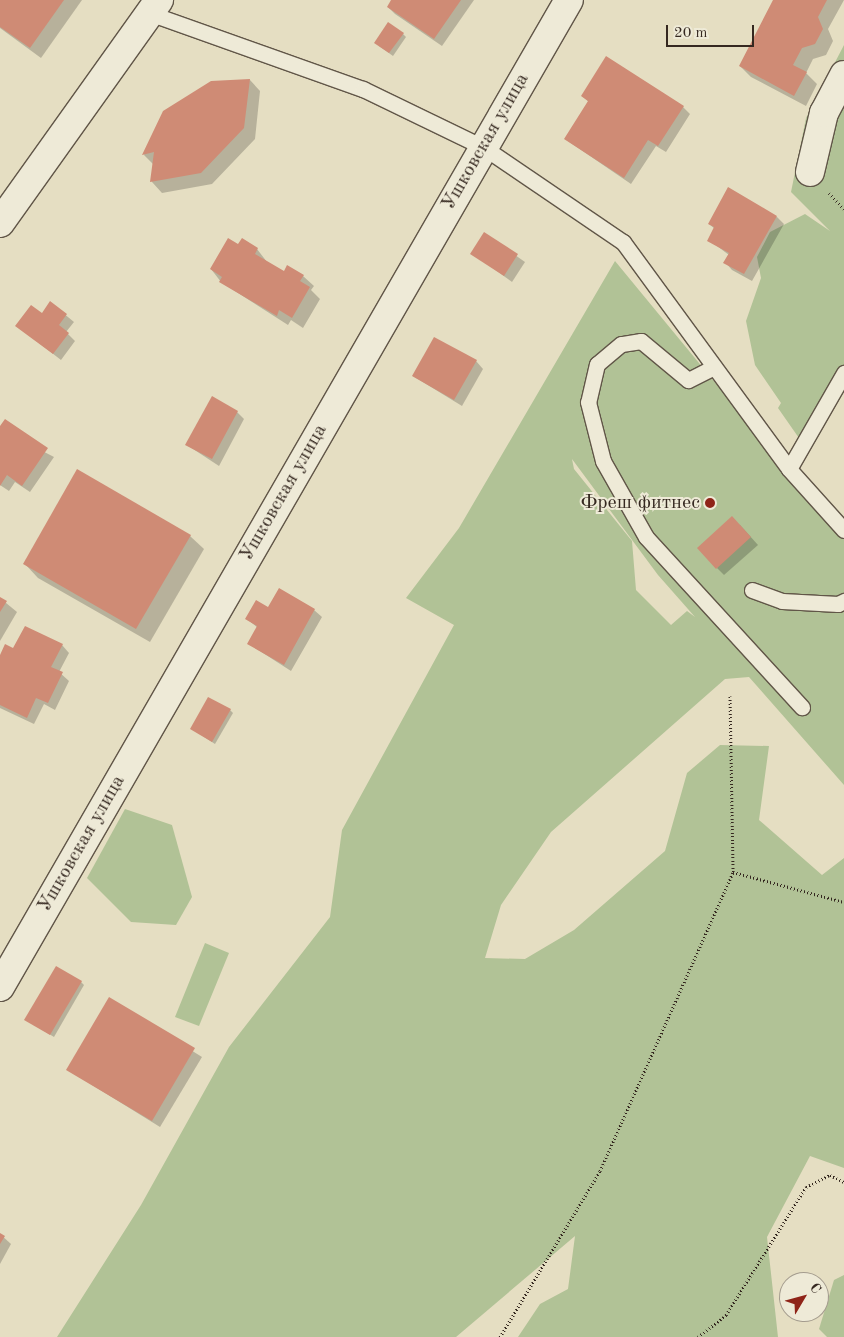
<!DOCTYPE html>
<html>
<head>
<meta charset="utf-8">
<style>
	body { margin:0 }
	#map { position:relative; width:844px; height:1337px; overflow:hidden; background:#e5dec2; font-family:"Old Standard TT",serif }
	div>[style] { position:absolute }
	.green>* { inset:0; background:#b1c296 }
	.shadow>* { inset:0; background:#0003 }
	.building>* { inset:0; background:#cf8b75 }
	.path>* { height:3px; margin-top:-1.5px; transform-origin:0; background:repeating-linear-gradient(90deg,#352820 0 1px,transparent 0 3.5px) }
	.roads { filter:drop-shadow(1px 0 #615648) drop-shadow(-1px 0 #615648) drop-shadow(0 1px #615648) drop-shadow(0 -1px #615648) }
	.lane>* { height:15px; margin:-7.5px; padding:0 7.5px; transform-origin:7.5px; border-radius:7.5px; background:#eeead7 }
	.street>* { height:28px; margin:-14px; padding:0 14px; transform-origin:14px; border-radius:14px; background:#eeead7 }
	.secondary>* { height:28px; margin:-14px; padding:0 14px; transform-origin:14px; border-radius:14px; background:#eeead7 }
	.dots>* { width:14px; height:14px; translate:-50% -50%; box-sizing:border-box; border:2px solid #eeead7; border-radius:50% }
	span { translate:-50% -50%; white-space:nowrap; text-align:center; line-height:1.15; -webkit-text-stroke:4px #eeead7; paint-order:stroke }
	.street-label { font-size:20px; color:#352820 }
	.poi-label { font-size:20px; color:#352820 }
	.right { translate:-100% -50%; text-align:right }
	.north { position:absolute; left:779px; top:1272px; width:50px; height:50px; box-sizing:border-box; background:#eeead7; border:1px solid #a49c8e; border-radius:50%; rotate:53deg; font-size:14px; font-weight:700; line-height:20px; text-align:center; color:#352820 }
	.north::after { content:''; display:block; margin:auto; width:18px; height:22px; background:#8f2418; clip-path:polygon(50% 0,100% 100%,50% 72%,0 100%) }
	.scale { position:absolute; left:666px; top:25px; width:88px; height:22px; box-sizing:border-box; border:2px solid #352820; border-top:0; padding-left:6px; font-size:15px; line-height:18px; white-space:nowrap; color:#352820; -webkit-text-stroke:4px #eeead7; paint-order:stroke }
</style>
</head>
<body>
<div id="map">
	<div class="green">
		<i style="clip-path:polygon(844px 45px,844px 389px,808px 451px,778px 408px,781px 403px,755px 365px,746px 321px,761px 278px,757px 257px,770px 232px,805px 214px,830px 231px,791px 192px,806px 118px)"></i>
		<i style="clip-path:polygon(evenodd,615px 261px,844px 539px,844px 785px,749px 677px,725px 679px,551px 832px,501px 905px,485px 958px,525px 959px,574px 930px,665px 851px,687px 773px,720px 745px,769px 746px,759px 820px,822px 875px,844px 858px,844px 1168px,810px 1156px,767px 1237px,778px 1337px,518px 1337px,540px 1304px,568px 1289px,575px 1236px,456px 1337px,57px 1337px,141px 1205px,229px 1047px,330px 917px,342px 830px,454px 625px,406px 598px,459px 528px,615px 261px,572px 459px,658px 575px,695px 617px,687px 611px,671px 625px,636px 590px,632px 541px,574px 469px,572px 459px)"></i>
		<i style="clip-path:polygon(125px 809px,172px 825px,192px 897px,176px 925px,131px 922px,87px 878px)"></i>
		<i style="clip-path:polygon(205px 943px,229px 953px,199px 1026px,175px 1017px)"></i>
		<i style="clip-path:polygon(844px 1275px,844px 1337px,827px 1337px,819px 1329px,834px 1280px)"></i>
	</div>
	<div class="shadow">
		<i style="clip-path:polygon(0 0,82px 0,41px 58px,0 28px)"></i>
		<i style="clip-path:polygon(393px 0,474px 0,442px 46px,395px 14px,388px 7px)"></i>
		<i style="clip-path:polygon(775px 0,844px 0,828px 29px,833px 41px,826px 55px,813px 59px,806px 73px,817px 84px,806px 106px,751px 77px,740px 66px)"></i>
		<i style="clip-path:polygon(403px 34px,406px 37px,393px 56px,379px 46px)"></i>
		<i style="clip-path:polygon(250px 80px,260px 91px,255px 139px,212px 184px,162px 193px,152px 182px,154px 165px,144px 155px,164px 112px)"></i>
		<i style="clip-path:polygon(582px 96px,683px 107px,690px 114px,666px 152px,656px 146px,631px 184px,565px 139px,589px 102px)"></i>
		<i style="clip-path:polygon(777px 217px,784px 224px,752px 281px,732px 270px,725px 262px,729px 255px,709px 240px,715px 229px,709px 224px)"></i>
		<i style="clip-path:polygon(485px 234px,525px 262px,512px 282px,472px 253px)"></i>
		<i style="clip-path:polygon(239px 246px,257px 249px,267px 262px,284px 273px,303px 276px,314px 286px,311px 290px,320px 299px,303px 328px,291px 320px,288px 325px,221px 282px,211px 269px)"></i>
		<i style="clip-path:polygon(51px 303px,74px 322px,66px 332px,75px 341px,61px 360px,17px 326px,42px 314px)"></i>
		<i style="clip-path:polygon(476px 361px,483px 369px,462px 406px,413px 376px)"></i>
		<i style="clip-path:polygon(237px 412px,244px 419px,219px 466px,187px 445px)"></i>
		<i style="clip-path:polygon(0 429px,54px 457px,30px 492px,15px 482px,9px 491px,0 485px)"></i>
		<i style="clip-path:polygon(740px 525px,758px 545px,724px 575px,717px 568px)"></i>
		<i style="clip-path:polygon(190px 536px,204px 549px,150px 642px,38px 578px,25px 564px)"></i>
		<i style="clip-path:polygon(0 598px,17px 612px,0 641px)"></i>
		<i style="clip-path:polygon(269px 608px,314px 610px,322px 617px,291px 671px,249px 644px,258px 628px,247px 619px)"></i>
		<i style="clip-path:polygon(62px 645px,69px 653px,59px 672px,69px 681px,55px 710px,44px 704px,34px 724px,0 708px,0 658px,14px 650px)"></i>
		<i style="clip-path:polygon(230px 710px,233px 713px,215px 744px,192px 729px)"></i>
		<i style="clip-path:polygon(81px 982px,84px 985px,54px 1037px,26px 1020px)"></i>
		<i style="clip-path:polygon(109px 999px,202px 1057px,160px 1127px,68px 1070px)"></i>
		<i style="clip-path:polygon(0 1234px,11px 1244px,0 1264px)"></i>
	</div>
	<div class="building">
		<i style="clip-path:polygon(0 0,64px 0,30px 48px,0 27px)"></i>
		<i style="clip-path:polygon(391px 0,461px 0,434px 39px,387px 7px)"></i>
		<i style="clip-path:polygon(773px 0,827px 0,818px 17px,823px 29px,815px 44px,802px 48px,793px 65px,807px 72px,794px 96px,739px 66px)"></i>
		<i style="clip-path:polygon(388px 22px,404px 33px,389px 53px,374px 43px)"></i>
		<i style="clip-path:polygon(606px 56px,684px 106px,658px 146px,648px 140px,624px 178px,564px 139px,588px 101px,581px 96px)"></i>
		<i style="clip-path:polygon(250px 79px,244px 128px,201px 173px,150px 182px,154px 152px,142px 155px,163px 111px,211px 81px)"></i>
		<i style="clip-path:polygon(728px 187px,777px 216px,744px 274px,723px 263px,729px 253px,707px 241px,714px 227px,708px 224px)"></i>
		<i style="clip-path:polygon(484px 232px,518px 254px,504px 276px,470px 254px)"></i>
		<i style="clip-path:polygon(228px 238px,238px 244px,242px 238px,258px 248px,255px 254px,284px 271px,287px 265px,304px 275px,300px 281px,310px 287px,292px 318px,279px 310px,277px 316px,219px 282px,222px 277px,210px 269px)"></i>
		<i style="clip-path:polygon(50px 301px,67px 314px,59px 325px,69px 333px,53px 354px,15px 326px,31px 305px,42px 313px)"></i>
		<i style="clip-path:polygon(434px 337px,477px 360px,454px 400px,412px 376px)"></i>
		<i style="clip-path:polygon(212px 396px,238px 411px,212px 459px,185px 445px)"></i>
		<i style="clip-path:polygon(5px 419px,48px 448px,22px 486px,7px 475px,0 486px,0 426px)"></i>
		<i style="clip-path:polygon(77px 469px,191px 535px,136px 629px,23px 564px)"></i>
		<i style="clip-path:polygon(732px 516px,751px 537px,716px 569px,697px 548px)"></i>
		<i style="clip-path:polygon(279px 588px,315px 609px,284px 665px,247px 644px,257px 626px,245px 619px,256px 600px,268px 607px)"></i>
		<i style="clip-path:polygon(0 597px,7px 601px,0 612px)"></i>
		<i style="clip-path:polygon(25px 626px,63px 644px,51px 667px,63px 672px,48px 703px,36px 698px,27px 718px,0 705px,0 655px,5px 644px,13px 648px)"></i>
		<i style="clip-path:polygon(208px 697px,231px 709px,212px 742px,190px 729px)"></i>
		<i style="clip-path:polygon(56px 966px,82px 981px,50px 1035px,24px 1020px)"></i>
		<i style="clip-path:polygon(109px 997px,195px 1048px,152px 1121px,66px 1070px)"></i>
		<i style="clip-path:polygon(0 1233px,5px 1236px,0 1244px)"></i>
	</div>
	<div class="path">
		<i style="left:829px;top:193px;width:22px;rotate:47deg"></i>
		<i style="left:730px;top:696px;width:176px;rotate:89deg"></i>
		<i style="left:500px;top:1337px;width:194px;rotate:-58.9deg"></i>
		<i style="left:600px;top:1171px;width:327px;rotate:-66deg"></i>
		<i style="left:733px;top:872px;width:115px;rotate:15.1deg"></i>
		<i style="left:698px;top:1337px;width:36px;rotate:-38deg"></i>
		<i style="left:726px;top:1315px;width:151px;rotate:-58deg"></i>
		<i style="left:806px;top:1187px;width:27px;rotate:-27deg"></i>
		<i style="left:830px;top:1175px;width:16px;rotate:27deg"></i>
	</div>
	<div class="roads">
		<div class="lane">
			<i style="left:149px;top:13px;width:227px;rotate:19.6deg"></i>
			<i style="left:363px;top:89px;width:133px;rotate:25.8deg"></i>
			<i style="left:483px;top:147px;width:169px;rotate:34.2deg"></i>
			<i style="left:623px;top:242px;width:281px;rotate:53.8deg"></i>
			<i style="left:789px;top:469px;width:82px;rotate:48deg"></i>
			<i style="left:714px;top:367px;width:29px;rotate:153deg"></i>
			<i style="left:688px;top:380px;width:61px;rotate:-140.3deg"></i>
			<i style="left:641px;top:341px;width:20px;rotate:171deg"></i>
			<i style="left:621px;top:344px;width:31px;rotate:140deg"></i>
			<i style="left:597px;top:364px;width:39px;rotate:103deg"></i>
			<i style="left:588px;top:402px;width:61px;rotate:75.7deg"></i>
			<i style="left:603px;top:461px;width:87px;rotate:60.5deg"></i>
			<i style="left:646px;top:537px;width:231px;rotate:47.5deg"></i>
			<i style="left:789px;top:469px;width:111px;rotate:-60.2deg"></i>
			<i style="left:752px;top:590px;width:32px;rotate:20deg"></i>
			<i style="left:782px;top:601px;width:56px;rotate:3.1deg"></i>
			<i style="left:838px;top:604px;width:7px;rotate:-27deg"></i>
		</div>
		<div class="street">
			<i style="left:810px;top:172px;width:61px;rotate:-76.7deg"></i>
			<i style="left:824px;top:113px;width:43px;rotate:-62.2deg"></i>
			<i style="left:0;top:987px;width:1139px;rotate:-60.04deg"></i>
		</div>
		<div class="secondary">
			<i style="left:0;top:223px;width:274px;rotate:-54.5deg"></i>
		</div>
	</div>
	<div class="dots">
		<i style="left:710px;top:503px;background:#8f2418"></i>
	</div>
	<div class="street-label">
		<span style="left:486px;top:142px;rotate:-60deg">Ушковская улица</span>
		<span style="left:284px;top:493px;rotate:-60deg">Ушковская улица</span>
		<span style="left:82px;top:844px;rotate:-60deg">Ушковская улица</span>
	</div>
	<div class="poi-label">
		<span class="right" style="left:700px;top:503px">Фреш фитнес</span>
	</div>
	<div class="north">С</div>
	<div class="scale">20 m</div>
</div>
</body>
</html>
